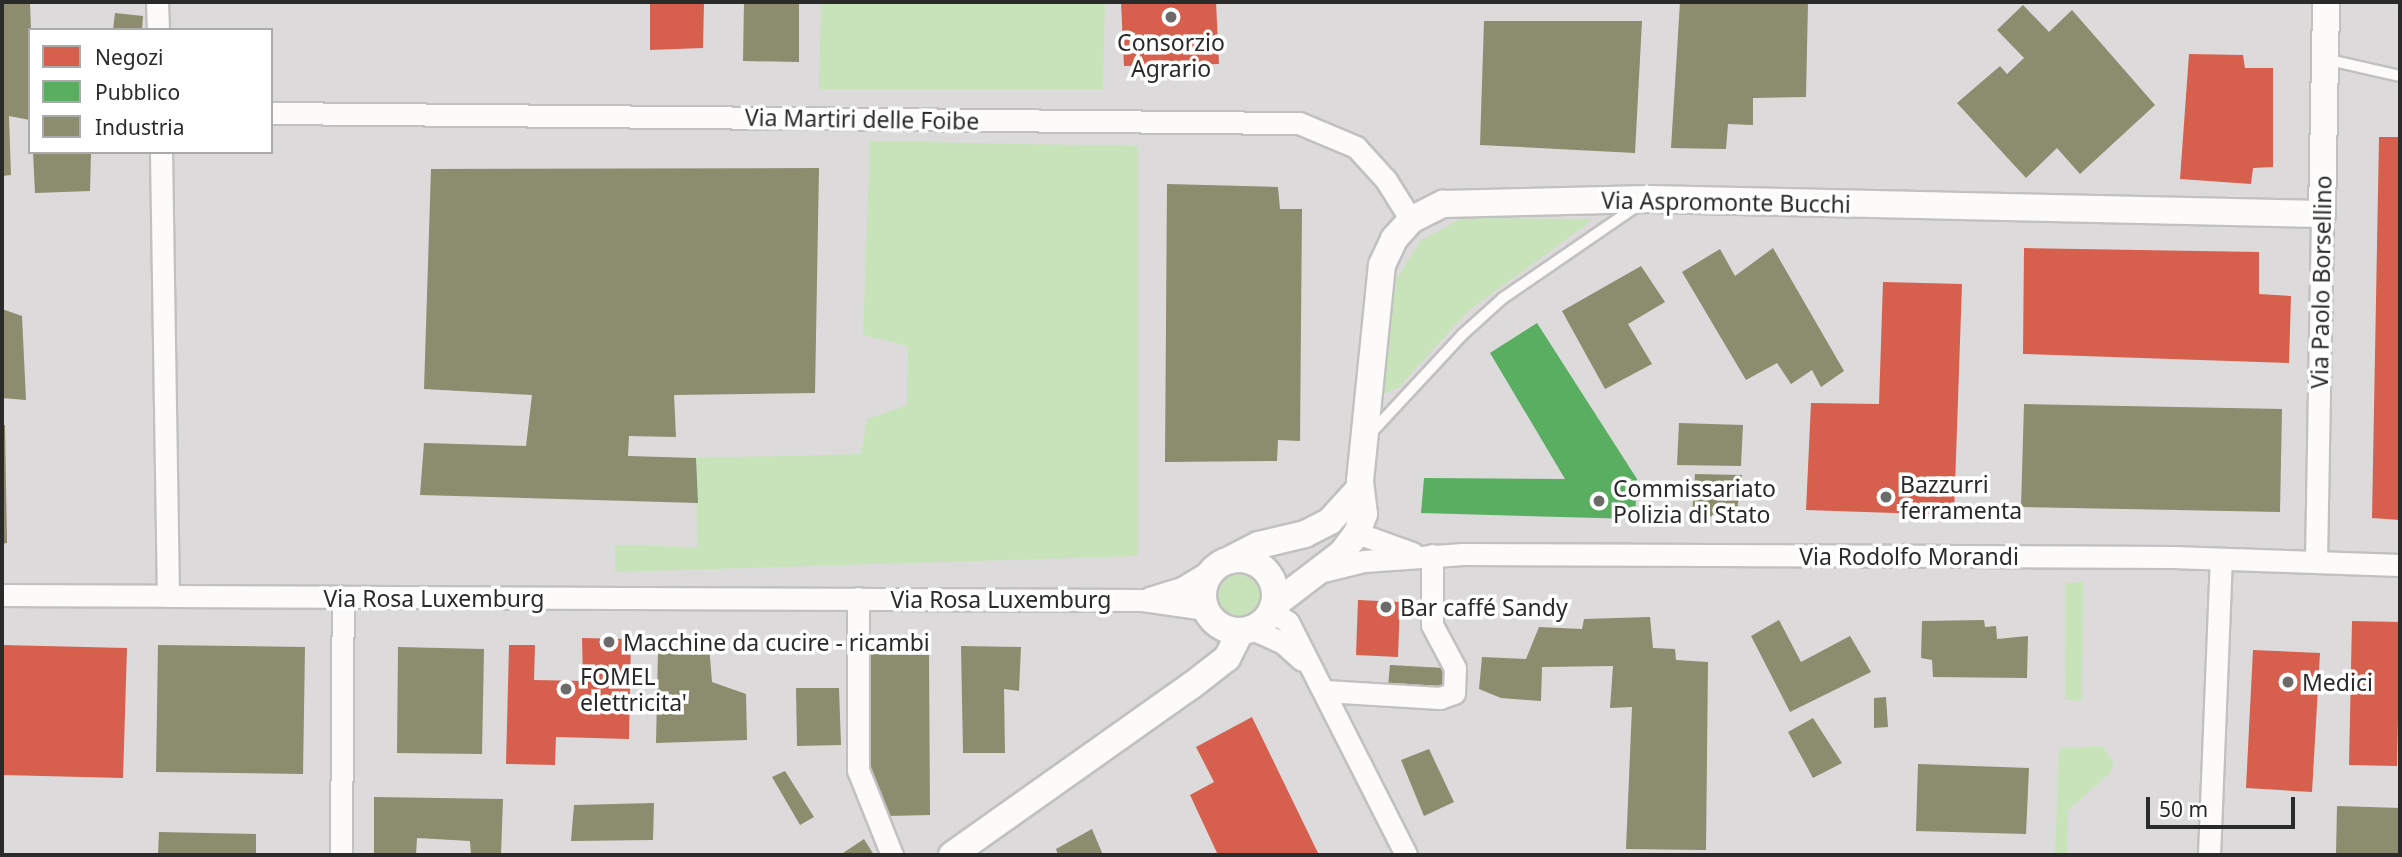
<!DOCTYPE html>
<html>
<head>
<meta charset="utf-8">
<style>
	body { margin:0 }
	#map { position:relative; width:2402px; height:857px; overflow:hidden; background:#e8e5e0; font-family:"Noto Sans",sans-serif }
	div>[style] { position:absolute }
	.industrial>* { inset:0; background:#dddadc }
	.green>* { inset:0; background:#c8e3ba }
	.round { border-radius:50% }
	.shops>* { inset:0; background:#d6604d }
	.public>* { inset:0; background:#5aae61 }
	.industry>* { inset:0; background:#8c8c6e }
	.roads { filter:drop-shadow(2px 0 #c2c1c1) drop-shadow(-2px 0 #c2c1c1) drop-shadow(0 2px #c2c1c1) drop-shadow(0 -2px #c2c1c1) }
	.service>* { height:10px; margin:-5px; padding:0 5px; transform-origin:5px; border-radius:5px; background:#fcfbfa }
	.minor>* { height:21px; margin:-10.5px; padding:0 10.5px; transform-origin:10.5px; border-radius:10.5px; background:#fcfbfa }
	.tertiary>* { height:26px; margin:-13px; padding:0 13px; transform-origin:13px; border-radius:13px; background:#fcfbfa }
	.tertiary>.ring { margin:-13px; padding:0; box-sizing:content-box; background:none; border:26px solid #fcfbfa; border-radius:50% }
	.dots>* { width:19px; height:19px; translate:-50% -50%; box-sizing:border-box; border:4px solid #fff; border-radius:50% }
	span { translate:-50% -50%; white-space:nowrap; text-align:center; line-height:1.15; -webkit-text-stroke:7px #fff; paint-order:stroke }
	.poi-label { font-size:23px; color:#2a2a2a }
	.left { translate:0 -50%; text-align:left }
	.street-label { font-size:23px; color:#2a2a2a }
	.frame { position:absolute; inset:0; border:4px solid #2a2a2a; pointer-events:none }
	.legend { position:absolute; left:28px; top:28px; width:245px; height:126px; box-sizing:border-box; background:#fff; border:2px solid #aaa; margin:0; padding:9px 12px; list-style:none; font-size:21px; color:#2a2a2a }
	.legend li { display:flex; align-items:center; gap:14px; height:35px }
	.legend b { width:35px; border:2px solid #aaa }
	.scale { position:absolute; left:2146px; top:797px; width:149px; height:32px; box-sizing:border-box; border:4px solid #2a2a2a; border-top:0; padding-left:9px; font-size:21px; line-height:24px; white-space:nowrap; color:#2a2a2a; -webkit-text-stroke:5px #fff; paint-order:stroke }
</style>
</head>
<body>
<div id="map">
	<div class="industrial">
		<i style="clip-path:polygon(evenodd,2px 2px,2400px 2px,2400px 855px,2px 855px,2px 2px,30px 30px,271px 30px,271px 152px,30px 152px,30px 30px)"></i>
	</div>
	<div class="green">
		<i style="clip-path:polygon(821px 2px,1105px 2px,1103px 89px,819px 89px)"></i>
		<i style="clip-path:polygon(870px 141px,1138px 146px,1138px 556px,615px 572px,615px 545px,697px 547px,696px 458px,861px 454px,867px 419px,907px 405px,908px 346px,863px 335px)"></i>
		<i style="clip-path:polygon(1462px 218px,1594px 219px,1468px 311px,1399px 387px,1384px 394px,1395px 281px,1420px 241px)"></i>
		<i class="round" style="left:1216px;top:572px;width:48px;height:48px"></i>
		<i style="clip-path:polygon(2083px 582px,2082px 701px,2065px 700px,2066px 583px)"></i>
		<i style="clip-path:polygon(2102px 746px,2114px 763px,2110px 773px,2068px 810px,2067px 855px,2055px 855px,2059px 748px)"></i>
	</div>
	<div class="shops">
		<i style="clip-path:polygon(650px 2px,704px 2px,703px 48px,650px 50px)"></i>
		<i style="clip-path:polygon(1121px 2px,1216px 2px,1219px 64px,1124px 66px)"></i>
		<i style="clip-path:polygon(2189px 54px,2243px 55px,2245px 68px,2273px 68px,2273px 167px,2253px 168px,2251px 184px,2180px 179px)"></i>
		<i style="clip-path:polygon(2379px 137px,2400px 137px,2400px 520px,2372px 518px)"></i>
		<i style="clip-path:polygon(2024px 248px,2259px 252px,2259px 294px,2291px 296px,2289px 363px,2023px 354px)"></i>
		<i style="clip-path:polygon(1883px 282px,1962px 284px,1954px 515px,1806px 510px,1811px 403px,1879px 404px)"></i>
		<i style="clip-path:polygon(1358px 600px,1400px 602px,1398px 657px,1356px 655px)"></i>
		<i style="clip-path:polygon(2352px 621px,2400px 622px,2397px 766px,2349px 765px)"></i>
		<i style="clip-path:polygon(582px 638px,631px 639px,629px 739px,556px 737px,555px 765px,506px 764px,509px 645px,535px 645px,534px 680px,583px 681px)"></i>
		<i style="clip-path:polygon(2px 645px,127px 648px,123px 778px,2px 775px)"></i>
		<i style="clip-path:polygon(2253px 650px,2320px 653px,2312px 792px,2246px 788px)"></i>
		<i style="clip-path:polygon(1252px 717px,1319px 855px,1218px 855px,1190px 795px,1214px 782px,1196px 747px)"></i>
	</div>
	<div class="public">
		<i style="clip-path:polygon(1537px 323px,1637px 479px,1635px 519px,1421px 513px,1424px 478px,1565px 479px,1490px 353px)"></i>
	</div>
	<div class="industry">
		<i style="clip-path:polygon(2px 2px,30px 2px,31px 30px,30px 120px,9px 116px,11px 175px,2px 176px)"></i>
		<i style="clip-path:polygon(744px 2px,799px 2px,799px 62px,743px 61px)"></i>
		<i style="clip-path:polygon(1680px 2px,1808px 2px,1806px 97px,1753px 98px,1753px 125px,1728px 124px,1726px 149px,1671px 148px)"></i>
		<i style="clip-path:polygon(2023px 5px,2049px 32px,2072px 10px,2155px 105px,2080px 174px,2057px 148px,2026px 178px,1957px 103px,2000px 66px,2007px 74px,2024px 58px,1997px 30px)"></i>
		<i style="clip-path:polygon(115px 13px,143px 16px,142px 30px,113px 30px)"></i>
		<i style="clip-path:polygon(1484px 21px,1642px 21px,1635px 153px,1480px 145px)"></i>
		<i style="clip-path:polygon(33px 152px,91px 152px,90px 191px,35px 193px)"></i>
		<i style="clip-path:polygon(819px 168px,815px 393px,674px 395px,676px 437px,629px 436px,628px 456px,696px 458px,698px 503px,420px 495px,424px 443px,526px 446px,532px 395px,424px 389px,431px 169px)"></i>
		<i style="clip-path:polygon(1167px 184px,1278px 187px,1280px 209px,1302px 209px,1300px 441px,1278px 440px,1277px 461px,1165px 462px)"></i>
		<i style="clip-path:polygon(1773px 248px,1844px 371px,1821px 387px,1812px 370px,1791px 384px,1777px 363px,1746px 380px,1682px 272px,1720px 249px,1735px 276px)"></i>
		<i style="clip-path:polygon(1641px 266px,1665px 302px,1628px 324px,1652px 364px,1605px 389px,1562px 311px)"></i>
		<i style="clip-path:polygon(2px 309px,22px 316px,26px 400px,2px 398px)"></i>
		<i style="clip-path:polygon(2024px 404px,2282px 409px,2280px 512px,2021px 507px)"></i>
		<i style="clip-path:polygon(1679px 423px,1743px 425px,1741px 466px,1677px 465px)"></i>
		<i style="clip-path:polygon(2px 425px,5px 425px,7px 543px,2px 544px)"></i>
		<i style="clip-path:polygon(1695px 474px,1742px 475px,1736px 518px,1692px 515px)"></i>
		<i style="clip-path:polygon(1650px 617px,1653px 648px,1675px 649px,1676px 660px,1708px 662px,1706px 850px,1626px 849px,1632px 707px,1610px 708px,1613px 666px,1542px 667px,1541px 701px,1501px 698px,1479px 689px,1482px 657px,1526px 659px,1539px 627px,1582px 629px,1584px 619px)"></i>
		<i style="clip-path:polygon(1779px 620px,1801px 662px,1850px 636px,1871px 672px,1790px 712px,1751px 636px)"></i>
		<i style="clip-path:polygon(1984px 620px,1985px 627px,1996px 626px,1997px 639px,2028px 636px,2027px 678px,1933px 677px,1932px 660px,1921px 658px,1922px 621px)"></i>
		<i style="clip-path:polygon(158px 645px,305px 647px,303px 774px,156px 772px)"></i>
		<i style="clip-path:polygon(709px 645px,712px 682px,746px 694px,747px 740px,656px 743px,658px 648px)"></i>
		<i style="clip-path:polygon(961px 646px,1021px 647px,1019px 691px,1004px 689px,1005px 753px,963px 753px)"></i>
		<i style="clip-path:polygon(398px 647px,484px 649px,482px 754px,397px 753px)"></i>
		<i style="clip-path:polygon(862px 654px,929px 655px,930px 815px,887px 816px,864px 770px)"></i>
		<i style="clip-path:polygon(1390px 665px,1444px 668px,1444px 686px,1388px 686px)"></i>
		<i style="clip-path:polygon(796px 688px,839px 688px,841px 745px,797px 746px)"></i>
		<i style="clip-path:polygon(1886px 697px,1888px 727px,1874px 728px,1874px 698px)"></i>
		<i style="clip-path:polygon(1813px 718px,1842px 763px,1813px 778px,1788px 732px)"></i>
		<i style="clip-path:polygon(1429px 749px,1454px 802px,1424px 816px,1401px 760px)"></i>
		<i style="clip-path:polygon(1918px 764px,2029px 768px,2026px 834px,1916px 831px)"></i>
		<i style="clip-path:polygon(785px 771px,814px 817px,800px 825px,772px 777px)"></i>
		<i style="clip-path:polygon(374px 797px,503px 799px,501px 855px,471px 855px,470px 841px,417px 838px,416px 855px,374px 855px)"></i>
		<i style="clip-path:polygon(654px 803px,653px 840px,571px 841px,574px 805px)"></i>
		<i style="clip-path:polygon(2337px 806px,2400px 808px,2400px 855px,2336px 855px)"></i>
		<i style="clip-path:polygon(1092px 829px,1103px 855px,1058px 855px,1056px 849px)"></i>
		<i style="clip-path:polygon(159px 832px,256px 834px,256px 855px,158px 855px)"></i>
		<i style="clip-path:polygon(864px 839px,874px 855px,840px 855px)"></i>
	</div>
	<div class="roads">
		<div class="service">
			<i style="left:2325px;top:59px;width:77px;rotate:12.8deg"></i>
			<i style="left:1371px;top:433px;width:134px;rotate:-47.1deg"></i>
			<i style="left:1462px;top:335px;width:55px;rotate:-42.1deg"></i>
			<i style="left:1503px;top:298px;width:163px;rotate:-34.5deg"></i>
		</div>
		<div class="minor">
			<i style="left:157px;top:2px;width:28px;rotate:88deg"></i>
			<i style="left:271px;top:113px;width:1028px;rotate:0.56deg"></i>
			<i style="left:1299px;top:123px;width:62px;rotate:22.8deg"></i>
			<i style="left:1356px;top:147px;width:45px;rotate:47.7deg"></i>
			<i style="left:1386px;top:180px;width:47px;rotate:58deg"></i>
			<i style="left:161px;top:152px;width:444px;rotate:89.1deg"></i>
			<i style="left:168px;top:596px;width:975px;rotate:0.24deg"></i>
			<i style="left:1143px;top:600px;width:63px;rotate:8.3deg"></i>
			<i style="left:1357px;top:533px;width:59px;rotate:20deg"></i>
			<i style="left:2316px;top:562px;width:348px;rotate:-89deg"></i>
			<i style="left:1319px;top:572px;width:46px;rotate:-13.7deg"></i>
			<i style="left:1364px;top:561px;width:99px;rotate:-4deg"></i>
			<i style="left:1463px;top:554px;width:710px;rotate:0.24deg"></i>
			<i style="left:2173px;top:557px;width:227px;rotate:2deg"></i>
			<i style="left:2px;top:595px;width:166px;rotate:0.3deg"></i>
			<i style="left:858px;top:598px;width:172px;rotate:90deg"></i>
			<i style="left:858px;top:770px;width:92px;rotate:68.2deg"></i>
			<i style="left:1149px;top:598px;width:34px;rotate:-17deg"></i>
			<i style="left:1182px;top:588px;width:42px;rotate:-31.4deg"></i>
			<i style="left:1272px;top:611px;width:19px;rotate:35deg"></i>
			<i style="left:1288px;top:622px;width:261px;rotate:63.1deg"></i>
			<i style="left:1252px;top:629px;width:34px;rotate:24deg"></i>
			<i style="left:1283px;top:643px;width:25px;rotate:42deg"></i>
			<i style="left:1325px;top:691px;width:115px;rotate:3.5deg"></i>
			<i style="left:1440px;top:698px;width:15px;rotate:-20deg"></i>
			<i style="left:1454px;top:693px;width:25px;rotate:-88deg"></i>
			<i style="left:1455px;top:668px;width:49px;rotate:-118.1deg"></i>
			<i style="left:1432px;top:625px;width:70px;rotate:-90deg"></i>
			<i style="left:341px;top:855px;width:258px;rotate:-89.6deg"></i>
			<i style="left:2209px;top:855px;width:296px;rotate:-87.7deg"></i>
		</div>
		<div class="tertiary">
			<i class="ring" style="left:1203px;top:559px;width:46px;height:46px"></i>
			<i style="left:1231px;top:559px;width:31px;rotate:-27deg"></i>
			<i style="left:1259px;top:545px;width:47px;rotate:-13.4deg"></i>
			<i style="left:1305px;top:534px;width:28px;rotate:-27deg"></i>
			<i style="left:1330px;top:521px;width:45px;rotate:-47.7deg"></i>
			<i style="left:1274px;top:605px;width:86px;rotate:-37.4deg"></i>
			<i style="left:1342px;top:553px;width:25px;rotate:-53deg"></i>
			<i style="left:1357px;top:533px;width:20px;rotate:-70deg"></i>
			<i style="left:1364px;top:514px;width:33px;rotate:-97deg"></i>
			<i style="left:1360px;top:481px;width:217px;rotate:-84.2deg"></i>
			<i style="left:1382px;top:265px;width:29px;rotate:-65deg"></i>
			<i style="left:1394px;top:239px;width:25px;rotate:-48deg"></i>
			<i style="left:1411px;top:220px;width:36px;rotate:-27deg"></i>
			<i style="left:1443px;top:204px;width:206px;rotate:-1.4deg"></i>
			<i style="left:1649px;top:199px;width:673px;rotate:1.28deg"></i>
			<i style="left:2322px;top:214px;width:212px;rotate:-88.9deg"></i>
			<i style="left:952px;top:855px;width:293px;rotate:-35.3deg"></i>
			<i style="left:1191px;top:686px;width:46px;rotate:-37.9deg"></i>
			<i style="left:1227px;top:658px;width:30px;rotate:-63deg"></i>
		</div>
	</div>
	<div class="dots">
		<i style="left:1171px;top:17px;background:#6c6b6a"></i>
		<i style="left:1886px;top:497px;background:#6c6b6a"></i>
		<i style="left:1599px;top:501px;background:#6c6b6a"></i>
		<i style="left:1386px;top:607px;background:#6c6b6a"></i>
		<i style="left:609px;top:642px;background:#6c6b6a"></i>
		<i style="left:2288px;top:682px;background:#6c6b6a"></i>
		<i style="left:566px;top:689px;background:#6c6b6a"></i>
	</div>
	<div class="poi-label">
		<span style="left:1171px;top:55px">Consorzio<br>Agrario</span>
		<span class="left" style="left:1900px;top:497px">Bazzurri<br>ferramenta</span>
		<span class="left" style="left:1613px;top:501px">Commissariato<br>Polizia di Stato</span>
		<span class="left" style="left:1400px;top:607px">Bar caffé Sandy</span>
		<span class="left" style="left:623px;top:642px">Macchine da cucire - ricambi</span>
		<span class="left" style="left:580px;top:689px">FOMEL<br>elettricita'</span>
		<span class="left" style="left:2302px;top:682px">Medici</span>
	</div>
	<div class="street-label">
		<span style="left:862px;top:119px;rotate:1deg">Via Martiri delle Foibe</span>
		<span style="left:1726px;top:202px;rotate:1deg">Via Aspromonte Bucchi</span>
		<span style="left:2321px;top:282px;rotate:-89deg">Via Paolo Borsellino</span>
		<span style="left:1909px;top:556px">Via Rodolfo Morandi</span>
		<span style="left:434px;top:598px">Via Rosa Luxemburg</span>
		<span style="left:1001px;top:599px">Via Rosa Luxemburg</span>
	</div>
	<div class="frame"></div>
	<ul class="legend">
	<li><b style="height:19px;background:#d6604d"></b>Negozi</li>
	<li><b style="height:19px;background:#5aae61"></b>Pubblico</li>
	<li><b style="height:19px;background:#8c8c6e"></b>Industria</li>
	</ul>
	<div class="scale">50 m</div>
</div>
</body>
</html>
